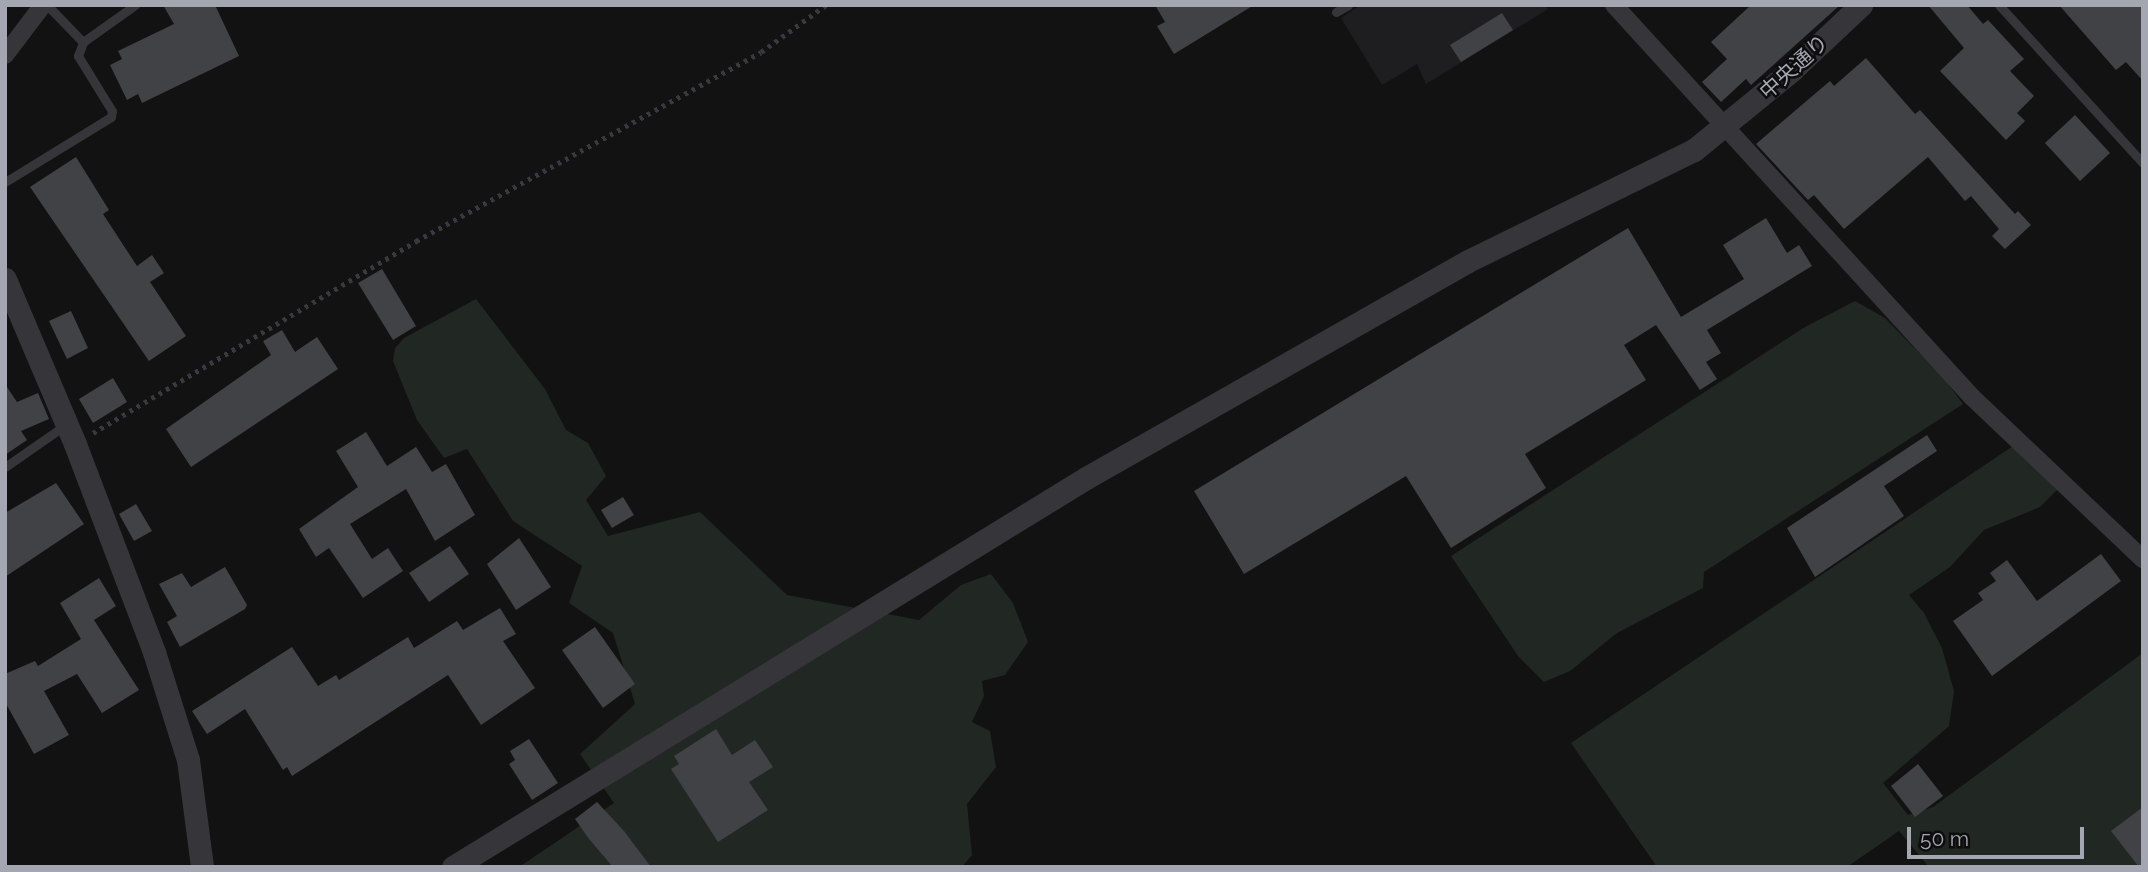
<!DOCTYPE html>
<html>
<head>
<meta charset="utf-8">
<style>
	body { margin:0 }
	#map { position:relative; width:2148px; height:872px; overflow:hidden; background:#121213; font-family:Raleway,"Noto Sans JP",sans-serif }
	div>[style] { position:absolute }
	.built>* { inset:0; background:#1e1e20 }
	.green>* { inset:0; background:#212722 }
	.building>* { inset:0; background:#414246 }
	.path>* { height:4.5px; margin-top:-2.25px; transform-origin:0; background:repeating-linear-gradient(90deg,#393a3f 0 3.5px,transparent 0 8.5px) }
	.service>* { height:9px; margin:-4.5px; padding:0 4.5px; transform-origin:4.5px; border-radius:4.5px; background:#35353a }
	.minor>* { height:18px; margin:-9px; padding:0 9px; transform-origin:9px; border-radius:9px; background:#35353a }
	.tertiary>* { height:23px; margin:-11.5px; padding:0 11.5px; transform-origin:11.5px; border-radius:11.5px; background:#35353a }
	span { translate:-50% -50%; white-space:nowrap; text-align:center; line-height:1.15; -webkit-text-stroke:5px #0d0d0e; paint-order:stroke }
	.street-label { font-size:21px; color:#a4a7b2 }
	.frame { position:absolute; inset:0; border:7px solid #a4a7b2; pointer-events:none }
	.scale { position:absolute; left:1907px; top:827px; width:177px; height:32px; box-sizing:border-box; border:4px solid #a4a7b2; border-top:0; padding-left:9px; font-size:21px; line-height:24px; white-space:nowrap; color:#a4a7b2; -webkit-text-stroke:5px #0d0d0e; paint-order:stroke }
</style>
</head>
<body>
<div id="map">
	<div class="built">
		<i style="clip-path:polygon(1361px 5px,1545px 5px,1548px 9px,1426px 84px,1417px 64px,1382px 85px,1341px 18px)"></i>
	</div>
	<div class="green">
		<i style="clip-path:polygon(476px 299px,545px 389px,566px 430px,588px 443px,606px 476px,586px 500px,608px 536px,700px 512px,787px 595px,919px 620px,961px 585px,991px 574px,1013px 603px,1028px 642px,1005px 675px,982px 681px,984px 696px,972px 722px,990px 731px,996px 767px,967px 804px,972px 855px,962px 867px,519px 867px,614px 803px,580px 754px,635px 704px,613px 633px,569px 603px,582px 566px,513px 521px,467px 449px,444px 458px,417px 420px,393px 361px,395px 348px,404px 338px)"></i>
		<i style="clip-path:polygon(1855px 301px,1885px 318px,1943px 377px,1963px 404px,1704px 572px,1703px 588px,1617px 633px,1570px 671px,1544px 682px,1518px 656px,1451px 556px,1805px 327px)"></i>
		<i style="clip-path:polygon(2013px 446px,2059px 488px,2040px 507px,1984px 530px,1950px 567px,1909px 595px,1924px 613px,1942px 648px,1954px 691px,1949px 726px,1883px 783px,1908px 815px,1933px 807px,2143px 653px,2143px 867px,1929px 867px,1899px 831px,1847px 867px,1657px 867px,1571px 743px)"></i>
	</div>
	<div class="building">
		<i style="clip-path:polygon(163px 5px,215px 5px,239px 56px,142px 103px,138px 94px,127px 100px,110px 65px,122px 59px,118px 51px,174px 24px)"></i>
		<i style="clip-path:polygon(1155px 5px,1254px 5px,1174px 54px,1157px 26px,1165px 22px)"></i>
		<i style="clip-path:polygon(1751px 5px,1840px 5px,1751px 85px,1746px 79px,1721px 102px,1702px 82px,1727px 59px,1711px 42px)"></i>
		<i style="clip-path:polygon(1928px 5px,1967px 5px,1983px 24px,1988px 20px,2024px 59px,2010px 71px,2034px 96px,2017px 113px,2025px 121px,2006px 140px,1940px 71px,1964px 48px)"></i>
		<i style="clip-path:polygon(2059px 5px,2143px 5px,2143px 81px,2126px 62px,2116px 70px)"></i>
		<i style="clip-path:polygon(1502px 13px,1513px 30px,1461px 62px,1450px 45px)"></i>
		<i style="clip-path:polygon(1866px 58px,1915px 114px,1920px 110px,2015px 214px,2018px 211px,2031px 225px,2005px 249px,1992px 236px,1999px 229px,1971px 196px,1965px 201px,1928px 157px,1844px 229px,1814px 195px,1808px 200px,1756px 144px,1830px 81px,1834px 86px)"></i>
		<i style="clip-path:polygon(2075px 115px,2110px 153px,2080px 181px,2045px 143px)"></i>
		<i style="clip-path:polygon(76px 157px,109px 210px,103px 214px,137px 266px,152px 255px,164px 273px,150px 282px,186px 336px,149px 361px,30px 187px)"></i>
		<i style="clip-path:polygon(1766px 218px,1787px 253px,1799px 245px,1812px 266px,1707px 330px,1721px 353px,1706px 362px,1717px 379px,1700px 390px,1656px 325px,1624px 345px,1646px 380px,1525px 454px,1546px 488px,1451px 548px,1406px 476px,1244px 574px,1194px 491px,1628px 228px,1681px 317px,1744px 279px,1723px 245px)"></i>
		<i style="clip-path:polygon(382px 269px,416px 326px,393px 340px,358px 283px)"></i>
		<i style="clip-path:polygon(71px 311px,88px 348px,67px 359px,49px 321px)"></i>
		<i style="clip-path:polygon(282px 330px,295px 352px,317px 337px,338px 369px,191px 467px,166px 429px,271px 355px,263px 341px)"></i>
		<i style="clip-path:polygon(113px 378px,127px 402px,93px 423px,79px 399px)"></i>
		<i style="clip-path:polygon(5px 384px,17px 402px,38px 393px,49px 419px,21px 431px,27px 440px,5px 455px)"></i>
		<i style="clip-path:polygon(366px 432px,387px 466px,416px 447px,432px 472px,446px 464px,475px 515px,435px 541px,406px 489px,350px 524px,372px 559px,388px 548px,403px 571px,363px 598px,329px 548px,316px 557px,299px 529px,358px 487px,336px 451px)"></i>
		<i style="clip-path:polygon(1927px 435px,1937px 451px,1884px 486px,1904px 516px,1815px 577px,1787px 528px)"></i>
		<i style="clip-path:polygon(56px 483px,84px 524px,5px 577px,5px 513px)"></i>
		<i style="clip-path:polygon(623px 497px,634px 515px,612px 528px,601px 510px)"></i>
		<i style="clip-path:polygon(136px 504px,152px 531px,134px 541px,119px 514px)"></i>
		<i style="clip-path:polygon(519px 538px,551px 587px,516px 610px,487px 564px)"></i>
		<i style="clip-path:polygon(450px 546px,469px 574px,429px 602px,409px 573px)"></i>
		<i style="clip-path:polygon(2101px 554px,2121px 581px,1992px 676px,1953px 621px,1983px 600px,1978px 593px,1996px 581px,1990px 573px,2007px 560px,2037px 601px)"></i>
		<i style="clip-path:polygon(225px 567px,247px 605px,245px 609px,180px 647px,167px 622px,177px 616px,159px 584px,182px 573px,191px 587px)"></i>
		<i style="clip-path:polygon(99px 578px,116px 606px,94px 620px,139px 690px,102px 713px,77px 674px,44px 691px,69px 735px,34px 754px,5px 702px,5px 674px,35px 661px,38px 666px,81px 639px,60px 603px)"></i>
		<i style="clip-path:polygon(500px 608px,516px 634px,503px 641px,535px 688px,481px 725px,448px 675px,292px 776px,287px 767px,283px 770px,245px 709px,207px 734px,192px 711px,292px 647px,318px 686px,336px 675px,339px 680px,408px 637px,414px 648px,457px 621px,463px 630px)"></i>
		<i style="clip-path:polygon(595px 627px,635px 684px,603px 708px,562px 650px)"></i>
		<i style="clip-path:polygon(716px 729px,732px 755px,755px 740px,773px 767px,749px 782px,768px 810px,718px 842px,671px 769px,679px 764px,674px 756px)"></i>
		<i style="clip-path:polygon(529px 739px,558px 783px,532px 800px,509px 764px,515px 760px,510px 751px)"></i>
		<i style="clip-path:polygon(1918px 764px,1943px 796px,1915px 817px,1891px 786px)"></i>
		<i style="clip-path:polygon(597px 802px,624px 831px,651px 867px,613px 867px,589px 839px,575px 819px)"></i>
		<i style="clip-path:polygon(2143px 807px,2143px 867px,2139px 867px,2111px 831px)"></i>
	</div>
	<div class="path">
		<i style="left:93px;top:433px;width:376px;rotate:-30.7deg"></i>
		<i style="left:416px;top:241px;width:393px;rotate:-28.7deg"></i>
		<i style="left:761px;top:52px;width:80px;rotate:-35.9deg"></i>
	</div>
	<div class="service">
		<i style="left:47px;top:5px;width:52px;rotate:45.8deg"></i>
		<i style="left:1999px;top:5px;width:214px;rotate:47.7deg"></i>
		<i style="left:1336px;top:12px;width:14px;rotate:-30deg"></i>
		<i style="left:5px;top:182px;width:124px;rotate:-31.5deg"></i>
		<i style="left:111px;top:117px;width:6px;rotate:-81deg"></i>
		<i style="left:112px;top:111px;width:65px;rotate:-121.7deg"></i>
		<i style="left:78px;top:56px;width:15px;rotate:-70deg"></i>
		<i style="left:83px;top:42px;width:64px;rotate:-35.4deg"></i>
		<i style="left:5px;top:467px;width:72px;rotate:-34.8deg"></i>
	</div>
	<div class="minor">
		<i style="left:1614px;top:5px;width:531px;rotate:47.6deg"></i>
		<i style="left:1972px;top:397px;width:236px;rotate:43.5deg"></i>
		<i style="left:5px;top:55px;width:63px;rotate:-52.8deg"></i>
	</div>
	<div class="tertiary">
		<i style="left:5px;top:279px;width:179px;rotate:67deg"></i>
		<i style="left:75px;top:444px;width:222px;rotate:69.2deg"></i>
		<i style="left:154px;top:652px;width:113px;rotate:72.5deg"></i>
		<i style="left:188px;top:760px;width:108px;rotate:82.5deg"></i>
		<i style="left:453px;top:867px;width:743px;rotate:-31.57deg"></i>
		<i style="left:1086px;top:478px;width:437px;rotate:-29.6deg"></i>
		<i style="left:1466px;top:262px;width:254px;rotate:-26.2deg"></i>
		<i style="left:1694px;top:150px;width:127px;rotate:-39.2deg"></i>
		<i style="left:1792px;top:70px;width:95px;rotate:-43.3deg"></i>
	</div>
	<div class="street-label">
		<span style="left:1794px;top:67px;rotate:-42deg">中央通り</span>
	</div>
	<div class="frame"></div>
	<div class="scale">50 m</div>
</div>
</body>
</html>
